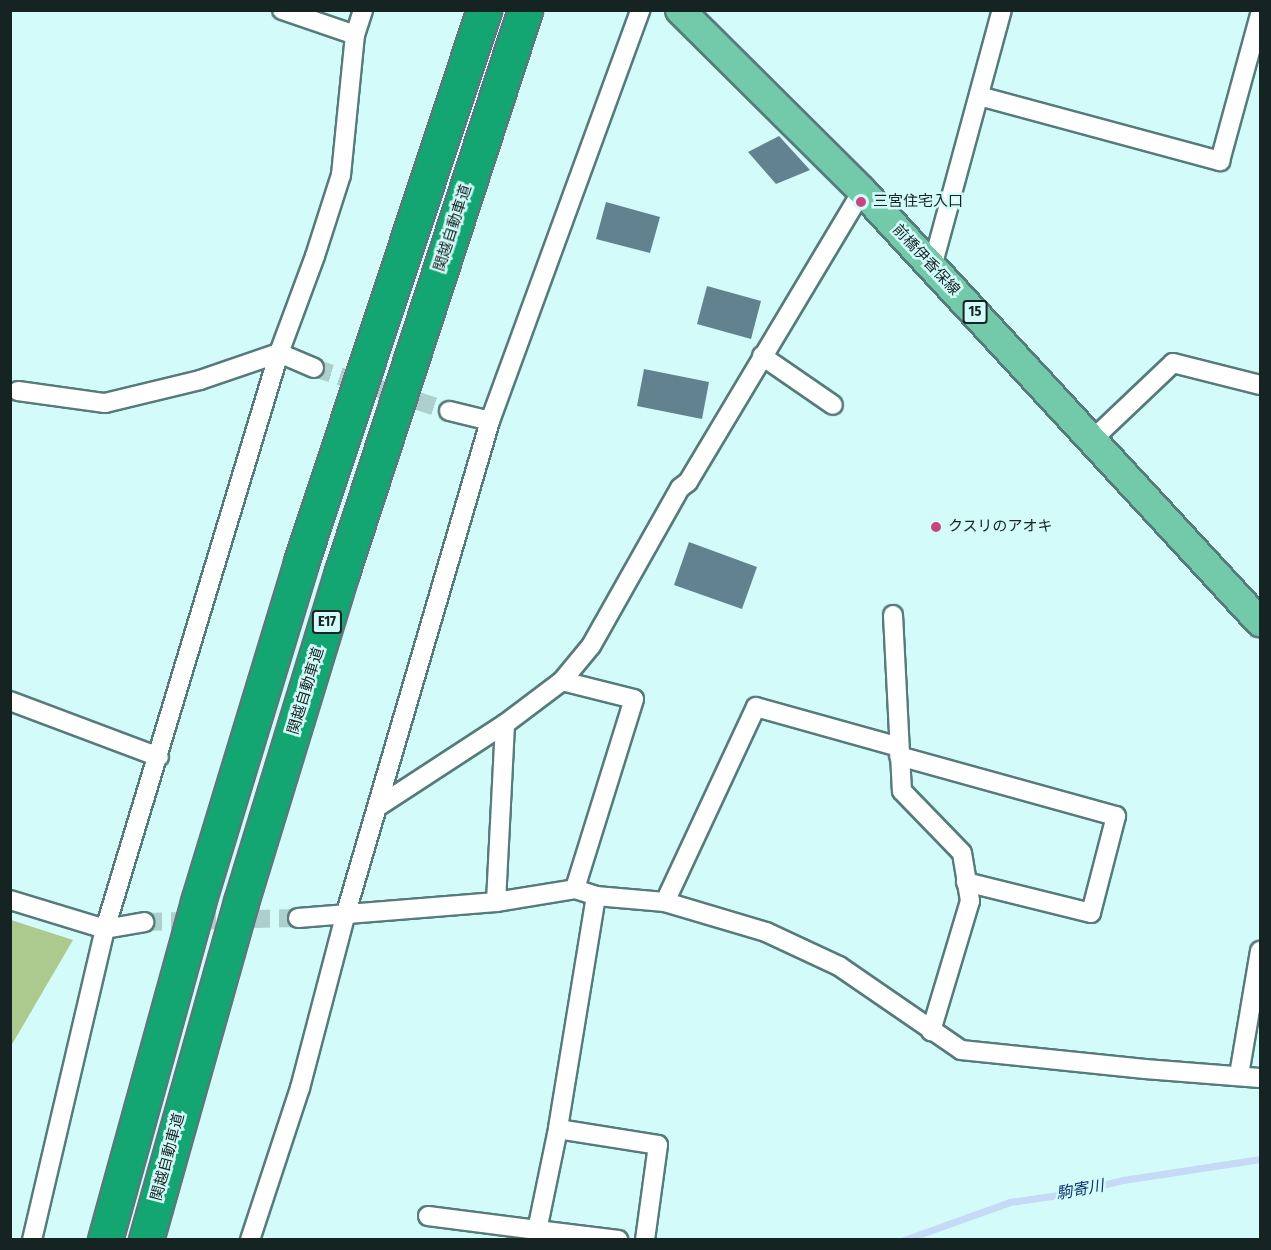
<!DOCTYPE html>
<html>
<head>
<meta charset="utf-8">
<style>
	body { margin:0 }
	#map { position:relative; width:1271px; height:1250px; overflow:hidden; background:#d3fbf9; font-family:"Fira Sans Condensed","Noto Sans JP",sans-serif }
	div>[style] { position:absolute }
	.green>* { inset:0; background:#acca8d }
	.stream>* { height:7px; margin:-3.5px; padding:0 3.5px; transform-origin:3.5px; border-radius:3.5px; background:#c6d9f6 }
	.building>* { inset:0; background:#638290 }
	.street-tunnel>* { height:18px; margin-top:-9px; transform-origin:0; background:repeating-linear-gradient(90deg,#add0ce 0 18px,transparent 0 27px) }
	.roads { filter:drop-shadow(2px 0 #567b7a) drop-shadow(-2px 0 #567b7a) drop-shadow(0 2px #567b7a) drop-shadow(0 -2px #567b7a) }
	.street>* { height:18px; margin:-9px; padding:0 9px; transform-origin:9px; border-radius:9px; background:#fff }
	.primary>* { height:28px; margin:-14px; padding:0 14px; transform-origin:14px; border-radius:14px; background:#72caaa }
	.highway>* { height:33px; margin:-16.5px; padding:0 16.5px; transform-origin:16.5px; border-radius:16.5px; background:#14a672 }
	.dots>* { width:16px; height:16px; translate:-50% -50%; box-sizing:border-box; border:3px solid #d3fbf9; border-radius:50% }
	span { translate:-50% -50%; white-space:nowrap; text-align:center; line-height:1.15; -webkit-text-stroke:5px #d3fbf9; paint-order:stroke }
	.shield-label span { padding:2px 4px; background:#d3fbf9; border:2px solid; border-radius:4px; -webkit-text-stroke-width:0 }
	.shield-label { font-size:14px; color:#152423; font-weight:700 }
	.poi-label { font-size:15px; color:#152423 }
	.left { translate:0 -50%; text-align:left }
	.street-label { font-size:15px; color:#152423 }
	.water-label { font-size:16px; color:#0c3672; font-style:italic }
	.frame { position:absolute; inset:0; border:12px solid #152423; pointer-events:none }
</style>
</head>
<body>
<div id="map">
	<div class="green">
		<i style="clip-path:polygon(11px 920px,73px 940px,11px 1046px,10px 920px)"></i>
	</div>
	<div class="stream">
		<i style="left:904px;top:1240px;width:113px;rotate:-19.7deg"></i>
		<i style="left:1010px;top:1202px;width:56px;rotate:-8.3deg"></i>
		<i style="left:1065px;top:1194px;width:60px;rotate:-13.6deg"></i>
		<i style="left:1123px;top:1180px;width:139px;rotate:-8.7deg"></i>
	</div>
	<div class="building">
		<i style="clip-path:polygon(779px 136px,810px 170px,776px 184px,748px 152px)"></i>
		<i style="clip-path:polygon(606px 202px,660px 217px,650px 253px,596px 239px)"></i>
		<i style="clip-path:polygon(707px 286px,761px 301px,751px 339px,697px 324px)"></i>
		<i style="clip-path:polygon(644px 369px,709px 382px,702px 419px,637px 406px)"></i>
		<i style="clip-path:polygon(689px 542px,757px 567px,742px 609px,674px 585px)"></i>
	</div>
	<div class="street-tunnel">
		<i style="left:314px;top:368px;width:142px;rotate:17.7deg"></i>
		<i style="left:144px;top:922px;width:154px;rotate:-1.5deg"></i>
	</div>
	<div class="roads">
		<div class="street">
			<i style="left:282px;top:10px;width:77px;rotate:18.9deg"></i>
			<i style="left:979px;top:96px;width:250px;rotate:15.1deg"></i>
			<i style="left:1220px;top:161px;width:151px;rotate:-74.7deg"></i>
			<i style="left:932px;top:267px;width:266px;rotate:-74.8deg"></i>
			<i style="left:762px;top:356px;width:86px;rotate:34.6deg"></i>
			<i style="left:18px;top:391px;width:88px;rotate:7.9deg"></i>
			<i style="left:105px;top:403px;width:98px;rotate:-13.6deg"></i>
			<i style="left:200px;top:380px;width:83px;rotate:-18.9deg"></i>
			<i style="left:279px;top:353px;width:38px;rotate:23deg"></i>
			<i style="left:449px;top:411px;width:42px;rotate:13.7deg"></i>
			<i style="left:1093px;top:439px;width:110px;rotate:-43.5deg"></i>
			<i style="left:1173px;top:363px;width:90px;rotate:14.2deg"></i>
			<i style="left:893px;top:615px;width:176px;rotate:87.1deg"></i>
			<i style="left:902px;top:791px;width:86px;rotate:45.9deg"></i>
			<i style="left:962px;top:853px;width:49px;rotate:80.5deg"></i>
			<i style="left:970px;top:901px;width:136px;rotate:106.7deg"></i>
			<i style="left:562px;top:681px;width:74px;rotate:14deg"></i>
			<i style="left:634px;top:699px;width:199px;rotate:107.3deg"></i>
			<i style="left:10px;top:701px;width:159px;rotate:20.6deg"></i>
			<i style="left:899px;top:756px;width:225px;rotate:15.5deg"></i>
			<i style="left:1116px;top:816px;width:100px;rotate:104.5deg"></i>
			<i style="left:1091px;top:913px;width:129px;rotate:-166.1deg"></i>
			<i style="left:379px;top:806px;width:150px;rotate:-33.1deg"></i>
			<i style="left:505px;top:724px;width:71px;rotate:-37deg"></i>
			<i style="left:562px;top:681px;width:45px;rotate:-50.4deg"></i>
			<i style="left:591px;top:646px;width:181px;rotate:-60.6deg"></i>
			<i style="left:680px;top:488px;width:10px;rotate:-37deg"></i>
			<i style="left:688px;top:482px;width:339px;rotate:-59.1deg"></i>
			<i style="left:596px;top:896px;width:236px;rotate:99.3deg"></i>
			<i style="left:558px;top:1129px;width:103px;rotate:101.7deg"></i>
			<i style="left:537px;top:1230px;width:82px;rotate:7deg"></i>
			<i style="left:10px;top:900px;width:99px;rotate:17deg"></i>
			<i style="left:105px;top:929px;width:40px;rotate:-10deg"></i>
			<i style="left:496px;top:902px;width:178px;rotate:-87.1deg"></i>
			<i style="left:665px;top:902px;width:215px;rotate:-65deg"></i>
			<i style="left:756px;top:707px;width:148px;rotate:15.6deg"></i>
			<i style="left:298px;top:918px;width:199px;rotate:-4.6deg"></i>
			<i style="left:496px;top:902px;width:80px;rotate:-9.3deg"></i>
			<i style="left:575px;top:889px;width:22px;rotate:18deg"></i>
			<i style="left:596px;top:896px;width:69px;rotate:5deg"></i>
			<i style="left:665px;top:902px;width:105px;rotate:16.5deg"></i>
			<i style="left:766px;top:932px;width:81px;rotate:25deg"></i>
			<i style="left:839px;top:966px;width:148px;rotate:34.5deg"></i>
			<i style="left:961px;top:1050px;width:185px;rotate:5.9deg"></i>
			<i style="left:1145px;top:1069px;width:115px;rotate:4.5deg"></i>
			<i style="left:1239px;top:1075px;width:126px;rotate:-80.4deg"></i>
			<i style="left:558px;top:1129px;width:101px;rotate:9.1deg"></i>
			<i style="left:658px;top:1145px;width:96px;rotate:97.8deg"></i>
			<i style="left:428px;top:1216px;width:110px;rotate:7.3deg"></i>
			<i style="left:32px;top:1240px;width:319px;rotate:-76.8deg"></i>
			<i style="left:105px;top:929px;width:602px;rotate:-73.19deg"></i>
			<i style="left:279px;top:353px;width:103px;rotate:-69.6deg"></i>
			<i style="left:315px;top:256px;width:85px;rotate:-72.2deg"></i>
			<i style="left:341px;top:175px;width:141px;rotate:-84.3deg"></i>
			<i style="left:355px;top:35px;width:26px;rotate:-72deg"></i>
			<i style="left:250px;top:1240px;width:160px;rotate:-71.8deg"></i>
			<i style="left:300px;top:1088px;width:178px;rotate:-75.3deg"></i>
			<i style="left:345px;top:916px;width:516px;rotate:-73.67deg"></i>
			<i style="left:490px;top:421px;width:438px;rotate:-69.9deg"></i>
		</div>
		<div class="primary">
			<i style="left:680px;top:10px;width:257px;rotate:44.8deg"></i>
			<i style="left:862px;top:191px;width:587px;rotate:47.28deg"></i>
		</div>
		<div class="highway">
			<i style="left:105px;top:1240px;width:351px;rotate:-74.6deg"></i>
			<i style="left:198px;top:902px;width:355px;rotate:-73.1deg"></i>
			<i style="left:301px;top:562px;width:582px;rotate:-71.66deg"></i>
			<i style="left:146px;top:1240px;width:351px;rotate:-74.3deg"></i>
			<i style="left:241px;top:902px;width:345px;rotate:-73deg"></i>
			<i style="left:342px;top:572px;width:591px;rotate:-71.96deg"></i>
		</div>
	</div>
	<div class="dots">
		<i style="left:861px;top:202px;background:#cb4482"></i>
		<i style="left:936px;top:527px;background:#cb4482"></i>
	</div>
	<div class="shield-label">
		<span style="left:975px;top:312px">15</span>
		<span style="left:327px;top:622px">E17</span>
	</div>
	<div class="poi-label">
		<span class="left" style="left:873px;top:202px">三宮住宅入口</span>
		<span class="left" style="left:948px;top:527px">クスリのアオキ</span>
	</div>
	<div class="street-label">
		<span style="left:453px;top:228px;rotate:-72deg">関越自動車道</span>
		<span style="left:926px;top:260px;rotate:47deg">前橋伊香保線</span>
		<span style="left:306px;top:691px;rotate:-73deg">関越自動車道</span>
		<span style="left:168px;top:1157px;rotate:-75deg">関越自動車道</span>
	</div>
	<div class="water-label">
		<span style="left:1080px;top:1190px;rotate:-10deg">駒寄川</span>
	</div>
	<div class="frame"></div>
</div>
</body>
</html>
